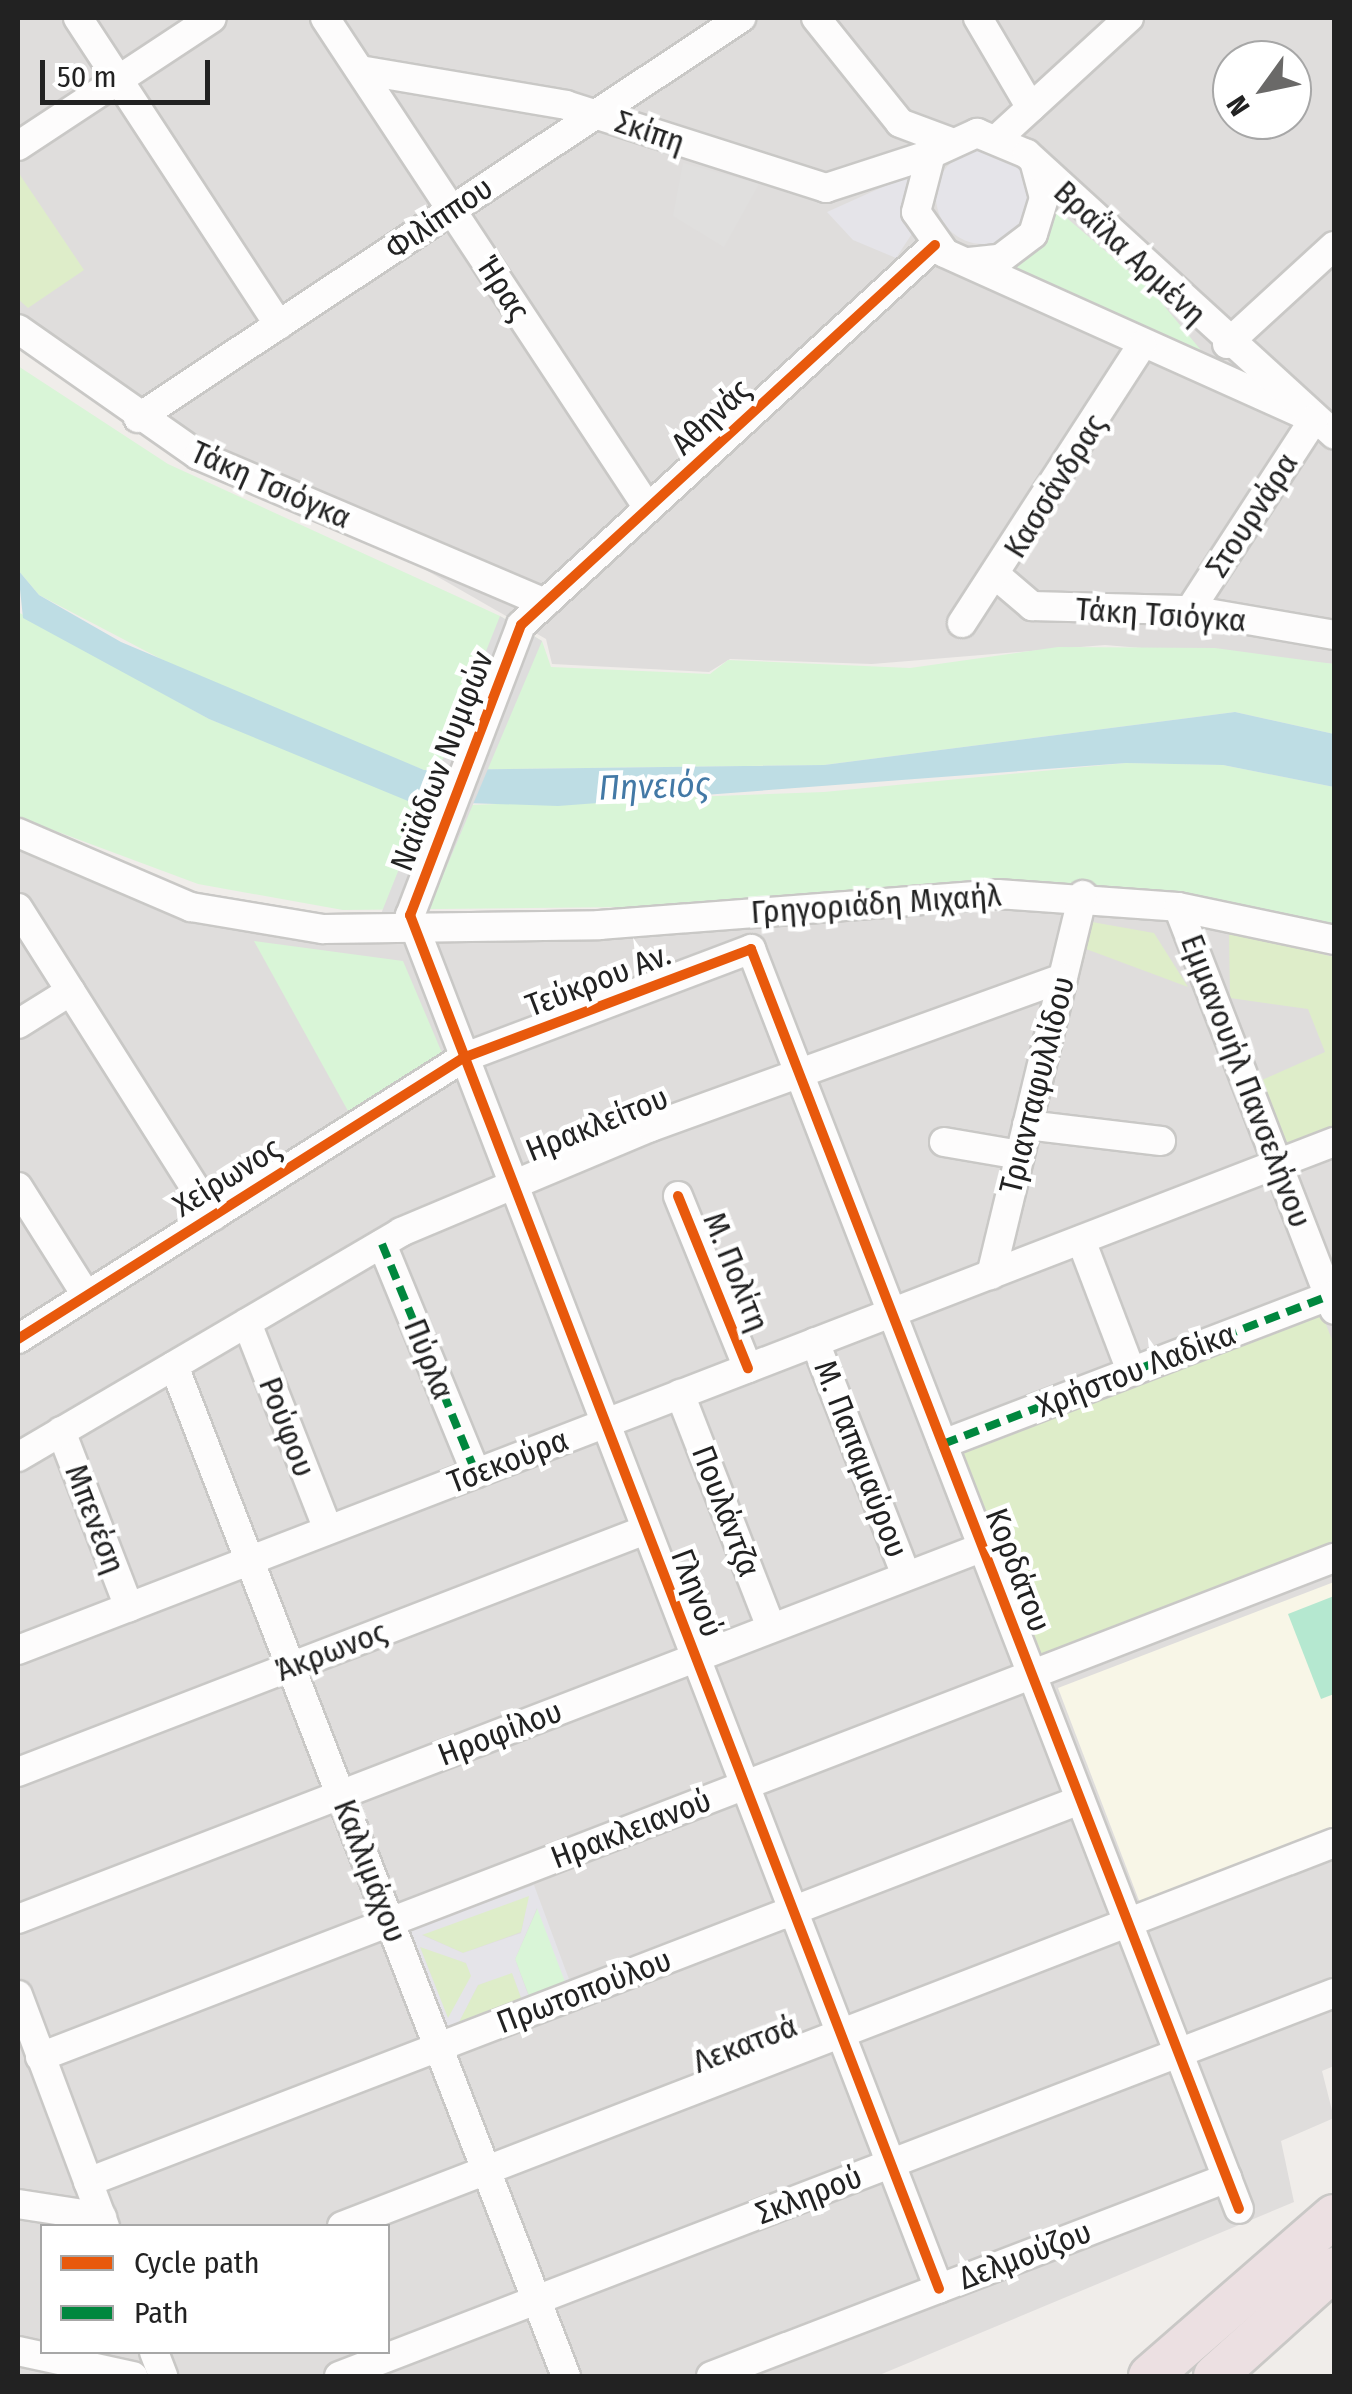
<!DOCTYPE html>
<html>
<head>
<meta charset="utf-8">
<style>
	body { margin:0 }
	#map { position:relative; width:1352px; height:2394px; overflow:hidden; background:#f0edea; font-family:"Fira Sans Condensed",sans-serif }
	div>[style] { position:absolute }
	.residential>* { inset:0; background:#dfdddc }
	.education>* { inset:0; background:#f8f6e7 }
	.grass>* { inset:0; background:#deedc9 }
	.park>* { inset:0; background:#d9f5d7 }
	.pitch>* { inset:0; background:#b5e8d0 }
	.parking>* { inset:0; background:#e0dfde }
	.plaza>* { inset:0; background:#e5e4e9 }
	.round { border-radius:50% }
	.water>* { inset:0; background:#bedde4 }
	.pier>* { inset:0; background:#dedddd }
	.roads { filter:drop-shadow(2px 0 #c9c8c6) drop-shadow(-2px 0 #c9c8c6) drop-shadow(0 2px #c9c8c6) drop-shadow(0 -2px #c9c8c6) }
	.minor>* { height:28px; margin:-14px; padding:0 14px; transform-origin:14px; border-radius:14px; background:#fdfcfc }
	.highway>* { height:42px; margin:-21px; padding:0 21px; transform-origin:21px; border-radius:21px; background:#ece0e2 }
	.quiet>* { height:8px; margin-top:-4px; transform-origin:0; background:repeating-linear-gradient(90deg,#00873e 0 15px,transparent 0 23px) }
	.cycleway>* { height:10px; margin:-5px; padding:0 5px; transform-origin:5px; border-radius:5px; background:#e8590c }
	span { translate:-50% -50%; white-space:nowrap; text-align:center; line-height:1.15; -webkit-text-stroke:9px #fff; paint-order:stroke }
	.street-label { font-size:32px; color:#222 }
	.water-label { font-size:35px; color:#4379a6; font-style:italic }
	.frame { position:absolute; inset:0; border:20px solid #222; pointer-events:none }
	.legend { position:absolute; left:40px; top:2224px; width:350px; height:130px; box-sizing:border-box; background:#fff; border:2px solid #a7a7a7; margin:0; padding:12px 18px; list-style:none; font-size:30px; color:#222 }
	.legend li { display:flex; align-items:center; gap:20px; height:50px }
	.legend b { width:50px; border:2px solid #a7a7a7 }
	.north { position:absolute; left:1212px; top:40px; width:100px; height:100px; box-sizing:border-box; background:#fff; border:2px solid #a7a7a7; border-radius:50%; rotate:237deg; font-size:28px; font-weight:700; line-height:40px; text-align:center; color:#222 }
	.north::after { content:''; display:block; margin:auto; width:35px; height:45px; background:#6a6968; clip-path:polygon(50% 0,100% 100%,50% 72%,0 100%) }
	.scale { position:absolute; left:40px; top:60px; width:170px; height:45px; box-sizing:border-box; border:5px solid #222; border-top:0; padding-left:12px; font-size:30px; line-height:35px; white-space:nowrap; color:#222; -webkit-text-stroke:8px #fff; paint-order:stroke }
</style>
</head>
<body>
<div id="map">
	<div class="residential">
		<i style="clip-path:polygon(evenodd,18px 18px,1334px 18px,1334px 664px,1105px 645px,872px 664px,730px 659px,709px 672px,552px 664px,546px 639px,18px 336px,18px 18px,1232px 60px,1292px 60px,1292px 120px,1232px 120px,1232px 60px)"></i>
		<i style="clip-path:polygon(evenodd,18px 843px,189px 923px,323px 941px,1036px 903px,1162px 916px,1334px 957px,1334px 2066px,1322px 2071px,1334px 2118px,1281px 2141px,1294px 2202px,877px 2376px,18px 2376px,18px 843px,42px 2226px,388px 2226px,388px 2352px,42px 2352px,42px 2226px)"></i>
	</div>
	<div class="education">
		<i style="clip-path:polygon(1334px 1582px,1334px 1838px,1143px 1911px,1058px 1688px)"></i>
	</div>
	<div class="grass">
		<i style="clip-path:polygon(18px 172px,84px 270px,28px 308px,18px 299px)"></i>
		<i style="clip-path:polygon(1092px 922px,1154px 933px,1188px 987px,1086px 949px)"></i>
		<i style="clip-path:polygon(1229px 931px,1334px 957px,1334px 1135px,1291px 1153px,1262px 1080px,1325px 1052px,1308px 1009px,1230px 998px)"></i>
		<i style="clip-path:polygon(1320px 1309px,1334px 1345px,1334px 1551px,1042px 1665px,961px 1450px)"></i>
		<i style="clip-path:polygon(530px 1895px,521px 1932px,463px 1953px,421px 1934px)"></i>
		<i style="clip-path:polygon(419px 1945px,466px 1963px,472px 1977px,448px 2019px)"></i>
		<i style="clip-path:polygon(512px 1972px,523px 2003px,456px 2027px,478px 1985px)"></i>
	</div>
	<div class="park">
		<i style="clip-path:polygon(1048px 202px,1150px 289px,1205px 355px,1003px 269px,1039px 245px)"></i>
		<i style="clip-path:polygon(18px 366px,168px 464px,500px 616px,542px 641px,551px 667px,710px 674px,728px 660px,910px 668px,1058px 647px,1215px 648px,1334px 664px,1334px 734px,1235px 712px,824px 765px,424px 770px,222px 691px,39px 595px,18px 570px)"></i>
		<i style="clip-path:polygon(18px 612px,209px 719px,444px 806px,824px 792px,1126px 763px,1223px 765px,1334px 787px,1334px 932px,1191px 901px,343px 910px,198px 884px,18px 817px)"></i>
		<i style="clip-path:polygon(254px 941px,403px 961px,445px 1060px,353px 1120px)"></i>
		<i style="clip-path:polygon(538px 1907px,568px 1987px,531px 2001px,515px 1959px)"></i>
	</div>
	<div class="pitch">
		<i style="clip-path:polygon(1334px 1596px,1334px 1694px,1321px 1699px,1288px 1614px)"></i>
	</div>
	<div class="parking">
		<i style="clip-path:polygon(683px 163px,759px 184px,724px 247px,673px 216px)"></i>
	</div>
	<div class="plaza">
		<i class="round" style="left:936px;top:150px;width:94px;height:94px"></i>
		<i style="clip-path:polygon(907px 176px,917px 226px,896px 258px,853px 240px,827px 212px)"></i>
		<i style="clip-path:polygon(evenodd,534px 1885px,573px 1990px,448px 2036px,409px 1931px,534px 1885px,529px 1896px,521px 1933px,463px 1953px,422px 1935px,529px 1896px,534px 1885px,537px 1908px,567px 1987px,530px 2000px,515px 1959px,537px 1908px,534px 1885px,420px 1947px,466px 1963px,471px 1976px,448px 2018px,420px 1947px,534px 1885px,512px 1973px,523px 2003px,457px 2026px,478px 1985px,512px 1973px)"></i>
	</div>
	<div class="water">
		<i style="clip-path:polygon(18px 570px,39px 595px,121px 642px,424px 770px,824px 765px,1235px 712px,1334px 734px,1334px 787px,1223px 765px,1126px 763px,558px 806px,408px 801px,209px 719px,23px 618px)"></i>
	</div>
	<div class="pier">
		<i style="clip-path:polygon(500px 616px,542px 641px,425px 918px,381px 914px)"></i>
	</div>
	<div class="roads">
		<div class="minor">
			<i style="left:78px;top:18px;width:367px;rotate:56.8deg"></i>
			<i style="left:325px;top:18px;width:587px;rotate:56.61deg"></i>
			<i style="left:816px;top:18px;width:134px;rotate:51.3deg"></i>
			<i style="left:900px;top:123px;width:51px;rotate:20.6deg"></i>
			<i style="left:978px;top:18px;width:104px;rotate:59.5deg"></i>
			<i style="left:360px;top:70px;width:209px;rotate:9.6deg"></i>
			<i style="left:566px;top:105px;width:273px;rotate:17.7deg"></i>
			<i style="left:826px;top:188px;width:110px;rotate:-17.9deg"></i>
			<i style="left:1000px;top:136px;width:175px;rotate:-42.5deg"></i>
			<i style="left:18px;top:146px;width:232px;rotate:-33.4deg"></i>
			<i style="left:935px;top:245px;width:562px;rotate:137.45deg"></i>
			<i style="left:521px;top:625px;width:311px;rotate:110.9deg"></i>
			<i style="left:410px;top:915px;width:1472px;rotate:68.94deg"></i>
			<i style="left:969px;top:262px;width:31px;rotate:-6deg"></i>
			<i style="left:1000px;top:259px;width:41px;rotate:-37.1deg"></i>
			<i style="left:1033px;top:234px;width:38px;rotate:-73deg"></i>
			<i style="left:1044px;top:198px;width:34px;rotate:-105deg"></i>
			<i style="left:18px;top:329px;width:220px;rotate:35deg"></i>
			<i style="left:198px;top:455px;width:377px;rotate:23.1deg"></i>
			<i style="left:1227px;top:344px;width:145px;rotate:-42.5deg"></i>
			<i style="left:138px;top:418px;width:724px;rotate:-33.56deg"></i>
			<i style="left:1314px;top:419px;width:405px;rotate:-155.8deg"></i>
			<i style="left:945px;top:253px;width:50px;rotate:-125.3deg"></i>
			<i style="left:916px;top:212px;width:60px;rotate:-75.5deg"></i>
			<i style="left:931px;top:154px;width:51px;rotate:-24.5deg"></i>
			<i style="left:977px;top:133px;width:54px;rotate:22.8deg"></i>
			<i style="left:1027px;top:154px;width:416px;rotate:42.4deg"></i>
			<i style="left:998px;top:577px;width:45px;rotate:40.5deg"></i>
			<i style="left:1032px;top:606px;width:158px;rotate:1.5deg"></i>
			<i style="left:1190px;top:610px;width:146px;rotate:9.8deg"></i>
			<i style="left:1190px;top:610px;width:228px;rotate:-57deg"></i>
			<i style="left:962px;top:623px;width:331px;rotate:-57.1deg"></i>
			<i style="left:18px;top:833px;width:188px;rotate:23.2deg"></i>
			<i style="left:191px;top:907px;width:134px;rotate:9.5deg"></i>
			<i style="left:323px;top:929px;width:276px;rotate:-0.8deg"></i>
			<i style="left:599px;top:925px;width:400px;rotate:-4.4deg"></i>
			<i style="left:998px;top:894px;width:180px;rotate:4.1deg"></i>
			<i style="left:1178px;top:907px;width:159px;rotate:11.9deg"></i>
			<i style="left:1178px;top:907px;width:432px;rotate:68.8deg"></i>
			<i style="left:18px;top:908px;width:365px;rotate:57.7deg"></i>
			<i style="left:18px;top:1024px;width:62px;rotate:-31.9deg"></i>
			<i style="left:1027px;top:1125px;width:135px;rotate:6.8deg"></i>
			<i style="left:944px;top:1142px;width:77px;rotate:9.7deg"></i>
			<i style="left:18px;top:1187px;width:128px;rotate:57.8deg"></i>
			<i style="left:678px;top:1196px;width:186px;rotate:67.9deg"></i>
			<i style="left:1081px;top:1240px;width:140px;rotate:69.1deg"></i>
			<i style="left:382px;top:1244px;width:248px;rotate:67.7deg"></i>
			<i style="left:991px;top:1275px;width:391px;rotate:-76.4deg"></i>
			<i style="left:247px;top:1323px;width:222px;rotate:68.6deg"></i>
			<i style="left:18px;top:1339px;width:526px;rotate:-32.27deg"></i>
			<i style="left:463px;top:1058px;width:308px;rotate:-20.7deg"></i>
			<i style="left:751px;top:949px;width:1351px;rotate:68.83deg"></i>
			<i style="left:815px;top:1342px;width:251px;rotate:68.7deg"></i>
			<i style="left:174px;top:1366px;width:1083px;rotate:68.79deg"></i>
			<i style="left:680px;top:1394px;width:251px;rotate:68.7deg"></i>
			<i style="left:61px;top:1431px;width:189px;rotate:68.9deg"></i>
			<i style="left:943px;top:1444px;width:413px;rotate:-21deg"></i>
			<i style="left:18px;top:1457px;width:444px;rotate:-30.4deg"></i>
			<i style="left:401px;top:1232px;width:271px;rotate:-22.8deg"></i>
			<i style="left:651px;top:1127px;width:438px;rotate:-19.9deg"></i>
			<i style="left:18px;top:1650px;width:1411px;rotate:-21.11deg"></i>
			<i style="left:18px;top:1772px;width:672px;rotate:-21.1deg"></i>
			<i style="left:18px;top:1919px;width:1034px;rotate:-21.08deg"></i>
			<i style="left:18px;top:1995px;width:247px;rotate:69.4deg"></i>
			<i style="left:40px;top:2057px;width:1387px;rotate:-21.09deg"></i>
			<i style="left:88px;top:2182px;width:1063px;rotate:-21.06deg"></i>
			<i style="left:18px;top:2204px;width:85px;rotate:8.8deg"></i>
			<i style="left:342px;top:2226px;width:1063px;rotate:-21.11deg"></i>
			<i style="left:18px;top:2351px;width:118px;rotate:12.3deg"></i>
			<i style="left:154px;top:2352px;width:26px;rotate:69deg"></i>
			<i style="left:339px;top:2376px;width:1066px;rotate:-21.05deg"></i>
			<i style="left:711px;top:2376px;width:553px;rotate:-20.99deg"></i>
		</div>
		<div class="highway">
			<i style="left:1150px;top:2376px;width:244px;rotate:-41deg"></i>
			<i style="left:1215px;top:2376px;width:160px;rotate:-42deg"></i>
		</div>
	</div>
	<div class="quiet">
		<i style="left:382px;top:1244px;width:248px;rotate:67.7deg"></i>
		<i style="left:943px;top:1444px;width:413px;rotate:-21deg"></i>
	</div>
	<div class="cycleway">
		<i style="left:935px;top:245px;width:562px;rotate:137.45deg"></i>
		<i style="left:521px;top:625px;width:311px;rotate:110.9deg"></i>
		<i style="left:410px;top:915px;width:1472px;rotate:68.94deg"></i>
		<i style="left:678px;top:1196px;width:186px;rotate:67.9deg"></i>
		<i style="left:18px;top:1339px;width:526px;rotate:-32.27deg"></i>
		<i style="left:463px;top:1058px;width:308px;rotate:-20.7deg"></i>
		<i style="left:751px;top:949px;width:1351px;rotate:68.83deg"></i>
	</div>
	<div class="street-label">
		<span style="left:650px;top:132px;rotate:19deg">Σκίπη</span>
		<span style="left:439px;top:218px;rotate:-34deg">Φιλίππου</span>
		<span style="left:1130px;top:253px;rotate:43deg">Βραΐλα Αρμένη</span>
		<span style="left:503px;top:288px;rotate:57deg">Ήρας</span>
		<span style="left:711px;top:417px;rotate:-43deg">Αθηνάς</span>
		<span style="left:271px;top:485px;rotate:24deg">Τάκη Τσιόγκα</span>
		<span style="left:1055px;top:486px;rotate:-58deg">Κασσάνδρας</span>
		<span style="left:1252px;top:515px;rotate:-57deg">Στουρνάρα</span>
		<span style="left:1161px;top:615px;rotate:4deg">Τάκη Τσιόγκα</span>
		<span style="left:442px;top:761px;rotate:-69deg">Ναϊάδων Νυμφών</span>
		<span style="left:876px;top:904px;rotate:-4deg">Γρηγοριάδη Μιχαήλ</span>
		<span style="left:598px;top:980px;rotate:-21deg">Τεύκρου Αν.</span>
		<span style="left:1246px;top:1081px;rotate:69deg">Εμμανουήλ Πανσελήνου</span>
		<span style="left:1037px;top:1085px;rotate:-76deg">Τριανταφυλλίδου</span>
		<span style="left:597px;top:1124px;rotate:-22deg">Ηρακλείτου</span>
		<span style="left:227px;top:1177px;rotate:-32deg">Χείρωνος</span>
		<span style="left:736px;top:1272px;rotate:68deg">Μ. Πολίτη</span>
		<span style="left:429px;top:1359px;rotate:68deg">Πύρλα</span>
		<span style="left:1136px;top:1370px;rotate:-21deg">Χρήστου Λαδίκα</span>
		<span style="left:287px;top:1427px;rotate:69deg">Ρούφου</span>
		<span style="left:861px;top:1459px;rotate:69deg">Μ. Παπαμαύρου</span>
		<span style="left:508px;top:1461px;rotate:-21deg">Τσεκούρα</span>
		<span style="left:726px;top:1511px;rotate:69deg">Πουλάντζα</span>
		<span style="left:95px;top:1519px;rotate:69deg">Μπενέση</span>
		<span style="left:1018px;top:1570px;rotate:69deg">Κορδάτου</span>
		<span style="left:697px;top:1593px;rotate:69deg">Γληνού</span>
		<span style="left:331px;top:1651px;rotate:-21deg">Άκρωνος</span>
		<span style="left:500px;top:1733px;rotate:-21deg">Ηροφίλου</span>
		<span style="left:631px;top:1829px;rotate:-21deg">Ηρακλειανού</span>
		<span style="left:370px;top:1871px;rotate:69deg">Καλλιμάχου</span>
		<span style="left:584px;top:1991px;rotate:-21deg">Πρωτοπούλου</span>
		<span style="left:745px;top:2044px;rotate:-21deg">Λεκατσά</span>
		<span style="left:809px;top:2195px;rotate:-21deg">Σκληρού</span>
		<span style="left:1025px;top:2255px;rotate:-21deg">Δελμούζου</span>
	</div>
	<div class="water-label">
		<span style="left:654px;top:786px;rotate:-2deg">Πηνειός</span>
	</div>
	<div class="frame"></div>
	<ul class="legend">
	<li><b style="height:12px;background:#e8590c"></b>Cycle path</li>
	<li><b style="height:12px;background:#00873e"></b>Path</li>
	</ul>
	<div class="north">N</div>
	<div class="scale">50 m</div>
</div>
</body>
</html>
